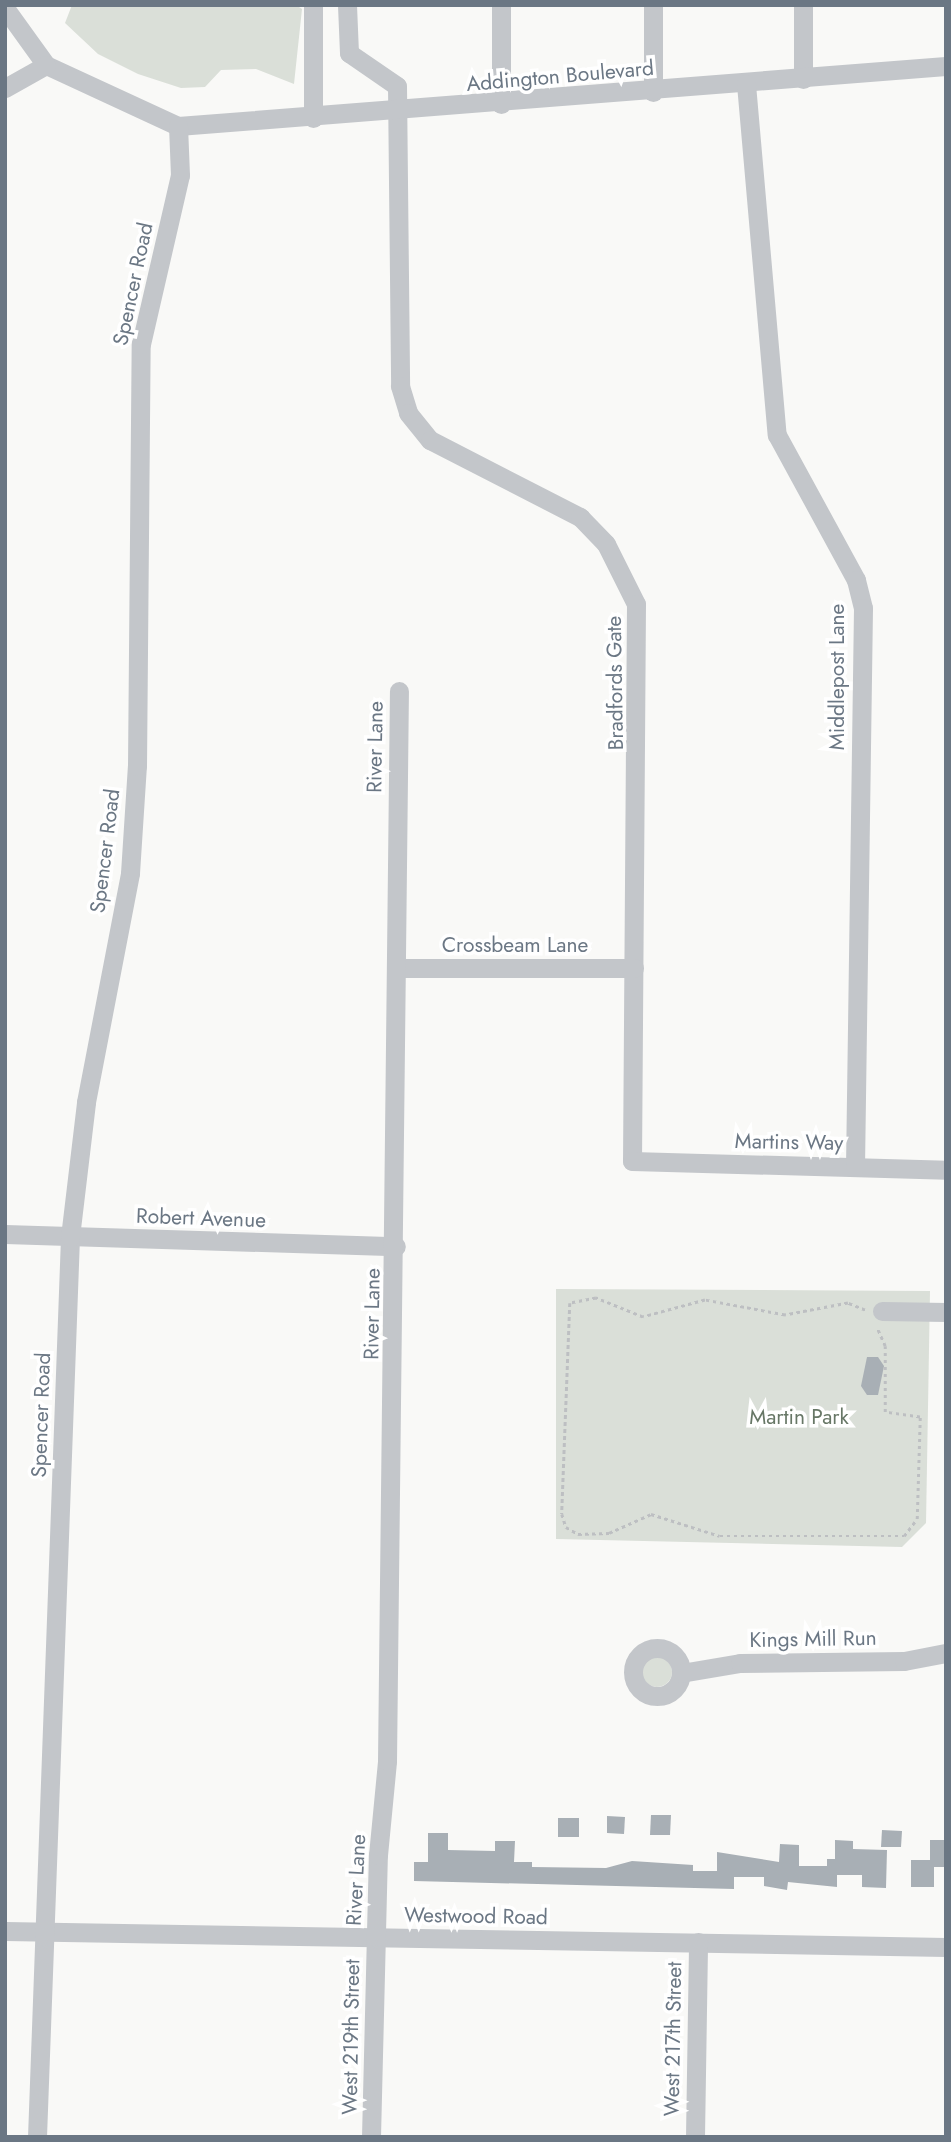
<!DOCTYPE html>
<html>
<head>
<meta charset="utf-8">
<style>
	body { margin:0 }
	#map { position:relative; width:951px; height:2142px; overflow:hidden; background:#f9f9f7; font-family:Jost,sans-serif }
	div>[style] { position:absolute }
	.green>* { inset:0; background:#dadfd8 }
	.round { border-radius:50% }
	.building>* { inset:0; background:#a8afb5 }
	.path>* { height:2.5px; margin-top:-1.25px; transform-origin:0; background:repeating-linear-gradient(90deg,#bdbfc2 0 3.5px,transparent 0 7px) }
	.minor>* { height:19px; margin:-9.5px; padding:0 9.5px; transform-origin:9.5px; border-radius:9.5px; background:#c3c6ca }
	.minor>.ring { margin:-9.5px; padding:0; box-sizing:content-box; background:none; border:19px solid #c3c6ca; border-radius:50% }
	span { translate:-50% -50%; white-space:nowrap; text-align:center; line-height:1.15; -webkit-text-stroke:7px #fff; paint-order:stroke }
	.street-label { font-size:21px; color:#6b7784 }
	.park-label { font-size:21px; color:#677766 }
	.frame { position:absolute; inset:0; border:7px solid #6b7784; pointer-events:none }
</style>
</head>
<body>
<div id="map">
	<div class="green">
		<i style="clip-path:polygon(72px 5px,296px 5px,302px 9px,294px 84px,256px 69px,221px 70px,205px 87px,181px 88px,138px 74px,98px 54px,65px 23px)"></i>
		<i style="clip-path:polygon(556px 1289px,930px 1291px,926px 1523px,902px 1547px,556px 1539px)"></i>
		<i class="round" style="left:642px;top:1657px;width:30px;height:30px"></i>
	</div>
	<div class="building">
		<i style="clip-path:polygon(867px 1357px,878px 1357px,884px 1366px,878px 1395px,867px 1395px,861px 1386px)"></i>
		<i style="clip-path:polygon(651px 1815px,671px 1815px,670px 1835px,650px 1835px)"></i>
		<i style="clip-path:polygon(607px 1816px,625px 1817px,624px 1834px,607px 1833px)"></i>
		<i style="clip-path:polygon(558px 1818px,579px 1818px,579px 1837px,558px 1837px)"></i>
		<i style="clip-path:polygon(882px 1830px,902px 1831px,901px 1847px,881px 1847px)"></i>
		<i style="clip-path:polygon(428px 1833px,448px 1833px,448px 1850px,495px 1851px,495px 1841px,515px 1841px,514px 1862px,532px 1862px,532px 1867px,606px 1868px,632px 1861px,693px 1865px,693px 1871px,717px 1871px,717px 1852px,779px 1862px,780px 1844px,799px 1845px,799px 1866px,827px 1866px,827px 1859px,835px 1859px,835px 1840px,853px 1841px,853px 1849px,887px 1850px,886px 1888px,862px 1887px,862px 1875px,837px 1875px,837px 1887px,788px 1882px,787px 1890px,764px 1886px,764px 1877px,734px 1877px,734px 1889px,414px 1881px,414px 1862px,428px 1862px)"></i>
		<i style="clip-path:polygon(930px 1840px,946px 1840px,946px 1867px,934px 1867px,934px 1887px,911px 1887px,911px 1860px,930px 1860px)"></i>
	</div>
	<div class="path">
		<i style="left:865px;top:1310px;width:18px;rotate:-158deg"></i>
		<i style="left:848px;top:1303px;width:64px;rotate:169.2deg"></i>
		<i style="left:785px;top:1315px;width:81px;rotate:-169.4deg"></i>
		<i style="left:705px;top:1300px;width:64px;rotate:164.7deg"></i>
		<i style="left:643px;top:1317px;width:51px;rotate:-158deg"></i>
		<i style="left:596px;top:1298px;width:26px;rotate:169deg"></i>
		<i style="left:570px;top:1303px;width:211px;rotate:92.2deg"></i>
		<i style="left:562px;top:1514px;width:14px;rotate:73deg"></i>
		<i style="left:566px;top:1527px;width:14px;rotate:30deg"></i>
		<i style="left:578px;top:1534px;width:31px;rotate:-2deg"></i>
		<i style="left:609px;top:1533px;width:46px;rotate:-24.3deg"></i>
		<i style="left:651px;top:1514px;width:72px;rotate:17.7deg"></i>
		<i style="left:720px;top:1536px;width:184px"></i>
		<i style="left:904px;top:1536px;width:21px;rotate:-53deg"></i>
		<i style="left:917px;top:1519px;width:102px;rotate:-88.3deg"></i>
		<i style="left:920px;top:1417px;width:35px;rotate:-172deg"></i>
		<i style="left:885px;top:1412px;width:66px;rotate:-90deg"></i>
		<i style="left:885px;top:1346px;width:20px;rotate:-114deg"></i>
	</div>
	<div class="minor">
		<i style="left:347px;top:5px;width:48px;rotate:87.6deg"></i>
		<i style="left:349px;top:53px;width:58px;rotate:34.5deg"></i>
		<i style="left:397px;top:86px;width:300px;rotate:89.4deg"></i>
		<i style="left:400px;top:386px;width:28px;rotate:73deg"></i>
		<i style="left:408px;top:413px;width:35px;rotate:51deg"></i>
		<i style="left:430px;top:440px;width:169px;rotate:27.2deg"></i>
		<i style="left:580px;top:517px;width:37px;rotate:46deg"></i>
		<i style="left:606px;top:544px;width:67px;rotate:63.4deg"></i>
		<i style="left:636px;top:604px;width:557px;rotate:90.41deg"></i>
		<i style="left:632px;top:1161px;width:314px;rotate:1.6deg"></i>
		<i style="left:501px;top:5px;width:99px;rotate:90deg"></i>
		<i style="left:653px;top:5px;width:87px;rotate:90deg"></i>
		<i style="left:803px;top:5px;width:74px;rotate:90deg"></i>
		<i style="left:5px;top:8px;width:70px;rotate:54.3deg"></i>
		<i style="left:46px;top:65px;width:145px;rotate:24.8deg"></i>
		<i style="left:178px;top:126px;width:770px;rotate:-4.47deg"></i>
		<i style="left:746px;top:84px;width:352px;rotate:85deg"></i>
		<i style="left:777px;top:435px;width:165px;rotate:61.4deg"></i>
		<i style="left:856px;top:580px;width:29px;rotate:76deg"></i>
		<i style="left:863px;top:608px;width:558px;rotate:90.82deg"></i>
		<i style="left:5px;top:88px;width:47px;rotate:-29.3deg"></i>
		<i style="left:313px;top:118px;width:113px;rotate:-90deg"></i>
		<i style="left:396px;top:968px;width:238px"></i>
		<i style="left:5px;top:1234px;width:391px;rotate:1.8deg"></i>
		<i style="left:882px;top:1311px;width:64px;rotate:0.9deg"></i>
		<i class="ring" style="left:633px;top:1648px;width:29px;height:29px"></i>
		<i style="left:681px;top:1673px;width:60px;rotate:-9.6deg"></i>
		<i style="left:740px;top:1663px;width:164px;rotate:-0.7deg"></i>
		<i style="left:904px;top:1661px;width:43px;rotate:-10.8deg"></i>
		<i style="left:5px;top:1931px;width:941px;rotate:0.97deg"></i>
		<i style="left:37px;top:2137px;width:901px;rotate:-87.9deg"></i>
		<i style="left:70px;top:1237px;width:136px;rotate:-83.2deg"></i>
		<i style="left:86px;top:1102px;width:233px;rotate:-79.1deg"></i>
		<i style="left:130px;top:873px;width:107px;rotate:-86.3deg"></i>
		<i style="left:137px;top:766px;width:422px;rotate:-89.5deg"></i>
		<i style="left:141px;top:344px;width:173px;rotate:-77deg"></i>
		<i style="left:180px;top:175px;width:49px;rotate:-92.3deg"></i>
		<i style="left:371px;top:2137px;width:282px;rotate:-88.6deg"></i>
		<i style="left:378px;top:1855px;width:94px;rotate:-84.5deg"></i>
		<i style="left:387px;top:1761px;width:1070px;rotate:-89.36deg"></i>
		<i style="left:695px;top:2137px;width:195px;rotate:-89.1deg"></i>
	</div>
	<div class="street-label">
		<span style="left:560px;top:76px;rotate:-5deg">Addington Boulevard</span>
		<span style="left:133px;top:284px;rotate:-78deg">Spencer Road</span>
		<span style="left:837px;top:677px;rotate:-90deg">Middlepost Lane</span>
		<span style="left:615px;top:683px;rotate:-91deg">Bradfords Gate</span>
		<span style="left:375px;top:747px;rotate:-89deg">River Lane</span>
		<span style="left:105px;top:851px;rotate:-83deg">Spencer Road</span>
		<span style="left:515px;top:945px">Crossbeam Lane</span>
		<span style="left:789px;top:1142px;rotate:1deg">Martins Way</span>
		<span style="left:201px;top:1218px;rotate:2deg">Robert Avenue</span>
		<span style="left:372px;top:1314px;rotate:-89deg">River Lane</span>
		<span style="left:41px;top:1415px;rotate:-88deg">Spencer Road</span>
		<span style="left:813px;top:1639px;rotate:-1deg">Kings Mill Run</span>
		<span style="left:356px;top:1880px;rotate:-87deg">River Lane</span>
		<span style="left:476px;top:1916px;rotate:1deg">Westwood Road</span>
		<span style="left:351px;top:2037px;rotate:-89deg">West 219th Street</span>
		<span style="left:673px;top:2039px;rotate:-89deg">West 217th Street</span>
	</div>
	<div class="park-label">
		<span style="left:799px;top:1417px">Martin Park</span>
	</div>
	<div class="frame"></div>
</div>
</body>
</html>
